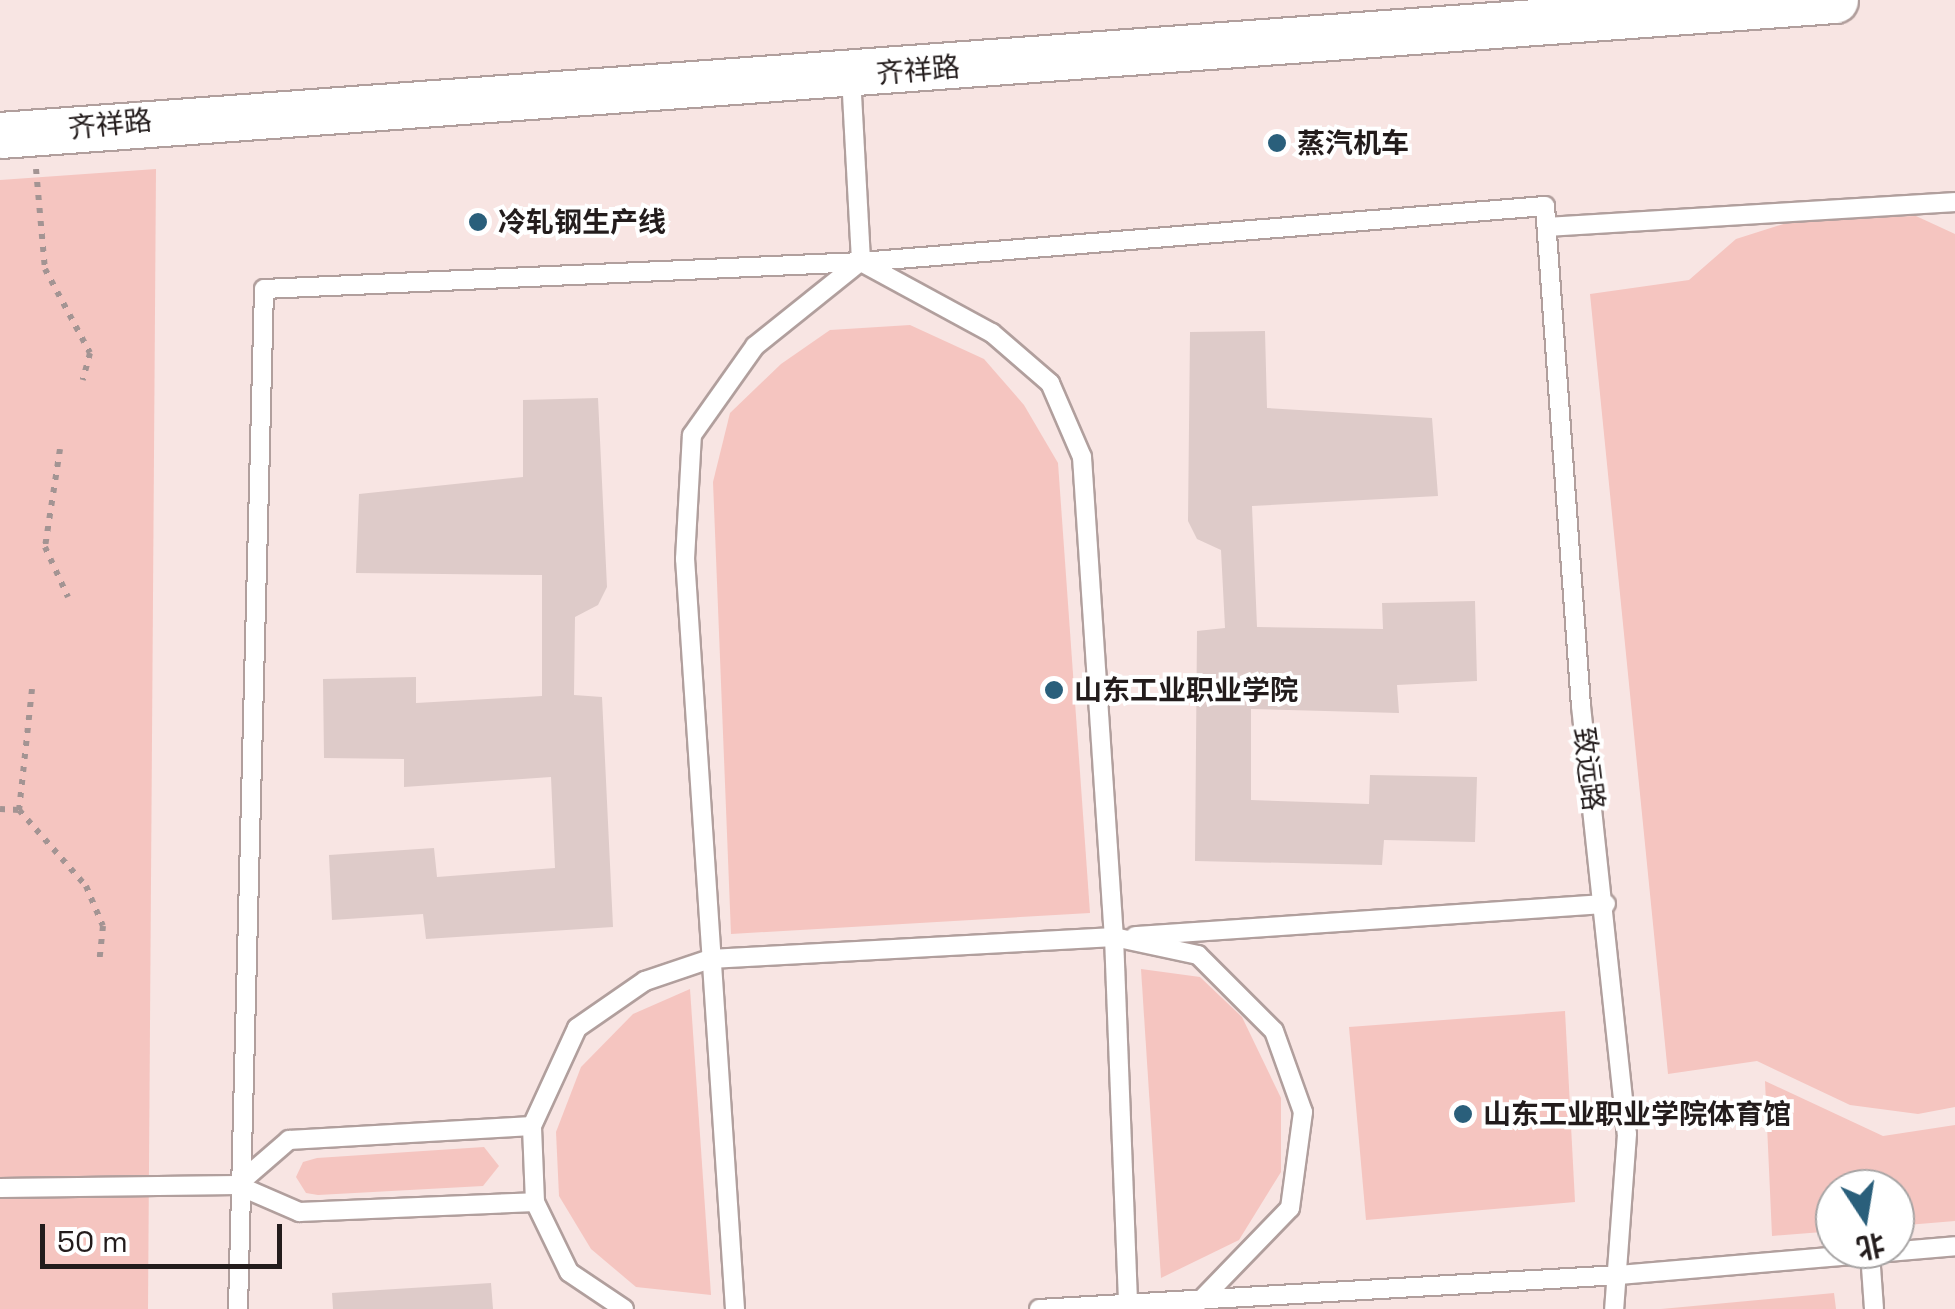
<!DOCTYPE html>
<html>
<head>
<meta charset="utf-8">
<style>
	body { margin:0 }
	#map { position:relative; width:1955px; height:1309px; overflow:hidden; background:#f8e5e3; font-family:"Space Grotesk","Noto Sans SC",sans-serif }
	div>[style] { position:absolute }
	.green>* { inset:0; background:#f5c5c0 }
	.building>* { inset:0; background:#decbc9 }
	.path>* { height:6px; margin-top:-3px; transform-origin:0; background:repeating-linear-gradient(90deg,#a39493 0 5px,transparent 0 13px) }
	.roads { filter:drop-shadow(2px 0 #b19f9d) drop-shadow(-2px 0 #b19f9d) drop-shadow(0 2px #b19f9d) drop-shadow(0 -2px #b19f9d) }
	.service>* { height:18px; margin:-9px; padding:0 9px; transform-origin:9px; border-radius:9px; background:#fff }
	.tertiary>* { height:45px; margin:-22.5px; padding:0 22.5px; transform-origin:22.5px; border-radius:22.5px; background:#fff }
	.dots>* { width:28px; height:28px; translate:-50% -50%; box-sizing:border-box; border:5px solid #fff; border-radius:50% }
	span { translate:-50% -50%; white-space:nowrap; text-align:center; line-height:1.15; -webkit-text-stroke:8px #fff; paint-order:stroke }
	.street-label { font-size:28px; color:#231c1c }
	.poi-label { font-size:28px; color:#231c1c; font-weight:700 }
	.left { translate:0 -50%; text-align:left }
	.north { position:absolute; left:1815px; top:1169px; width:100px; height:100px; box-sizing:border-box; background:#fff; border:2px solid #a7a4a4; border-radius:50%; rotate:168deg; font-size:28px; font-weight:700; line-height:40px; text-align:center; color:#231c1c }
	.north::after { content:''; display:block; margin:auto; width:35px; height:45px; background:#2a5f7b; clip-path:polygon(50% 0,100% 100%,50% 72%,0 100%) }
	.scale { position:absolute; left:40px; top:1224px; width:242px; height:45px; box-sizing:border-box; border:5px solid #231c1c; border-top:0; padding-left:12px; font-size:30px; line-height:35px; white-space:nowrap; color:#231c1c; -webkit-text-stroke:8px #fff; paint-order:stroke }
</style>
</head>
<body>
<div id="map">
	<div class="green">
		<i style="clip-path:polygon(156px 169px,148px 1309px,0 1309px,0 180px)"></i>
		<i style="clip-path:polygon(1916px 216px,1955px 234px,1955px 1107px,1918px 1114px,1850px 1105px,1757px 1061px,1668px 1074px,1590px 294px,1689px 280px,1736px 239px,1796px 220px)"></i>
		<i style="clip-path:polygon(910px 325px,984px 359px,1024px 405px,1058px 463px,1090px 913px,731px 934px,713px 482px,730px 413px,781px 364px,830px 330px)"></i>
		<i style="clip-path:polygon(1141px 969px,1200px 977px,1242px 1017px,1281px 1098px,1281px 1172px,1239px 1240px,1161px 1278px)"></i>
		<i style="clip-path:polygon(690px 989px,711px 1295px,636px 1287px,591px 1249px,559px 1196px,556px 1132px,581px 1067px,633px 1014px)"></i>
		<i style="clip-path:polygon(1565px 1011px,1575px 1202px,1366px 1220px,1349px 1027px)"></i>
		<i style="clip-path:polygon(1765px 1081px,1883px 1136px,1955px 1125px,1955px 1221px,1895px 1226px,1895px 1189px,1835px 1189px,1835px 1231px,1772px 1236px)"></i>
		<i style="clip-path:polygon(484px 1147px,499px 1166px,483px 1186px,318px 1195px,306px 1193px,296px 1177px,303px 1162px,317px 1158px)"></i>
		<i style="clip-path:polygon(1834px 1293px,1836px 1309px,1661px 1309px)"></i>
	</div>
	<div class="building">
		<i style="clip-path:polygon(1265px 331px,1267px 408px,1432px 418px,1438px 496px,1252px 506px,1257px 627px,1383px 629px,1382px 603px,1475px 601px,1477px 681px,1397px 685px,1399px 713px,1251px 709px,1251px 800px,1369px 804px,1370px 775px,1477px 777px,1475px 842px,1384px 840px,1382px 865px,1195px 861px,1197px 631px,1225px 628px,1221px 550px,1197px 539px,1188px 521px,1190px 332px)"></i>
		<i style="clip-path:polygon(598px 398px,607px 587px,598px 605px,575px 617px,574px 695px,602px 697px,613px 927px,426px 939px,423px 914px,332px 920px,329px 855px,434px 848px,437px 877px,555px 868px,551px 777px,404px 787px,404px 759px,324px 758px,323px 679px,416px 677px,416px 703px,542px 696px,542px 575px,356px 573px,359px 494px,523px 477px,523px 400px)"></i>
		<i style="clip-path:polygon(491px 1283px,493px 1309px,333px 1309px,332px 1293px)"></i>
	</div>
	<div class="path">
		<i style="left:36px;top:169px;width:100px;rotate:84.9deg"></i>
		<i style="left:45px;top:269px;width:95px;rotate:61.8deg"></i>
		<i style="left:90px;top:353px;width:28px;rotate:105deg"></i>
		<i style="left:60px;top:449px;width:99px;rotate:98.7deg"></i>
		<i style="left:45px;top:547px;width:55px;rotate:65.3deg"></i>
		<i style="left:32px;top:689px;width:122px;rotate:96.1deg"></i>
		<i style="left:19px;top:810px;width:101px;rotate:48.6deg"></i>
		<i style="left:86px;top:886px;width:43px;rotate:67deg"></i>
		<i style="left:103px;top:926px;width:37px;rotate:96deg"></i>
		<i style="left:0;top:809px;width:19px;rotate:3deg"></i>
	</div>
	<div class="roads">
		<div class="service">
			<i style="left:851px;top:76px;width:186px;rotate:86.9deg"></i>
			<i style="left:1547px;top:227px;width:409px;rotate:-3.5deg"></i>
			<i style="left:861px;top:262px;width:149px;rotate:28.5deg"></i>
			<i style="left:992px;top:333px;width:77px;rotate:40.8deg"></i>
			<i style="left:1050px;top:383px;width:81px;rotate:66.6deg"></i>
			<i style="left:1082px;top:457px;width:481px;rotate:86.2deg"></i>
			<i style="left:1114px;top:937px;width:372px;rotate:87.8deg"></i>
			<i style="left:1135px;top:936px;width:472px;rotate:-3.9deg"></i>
			<i style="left:237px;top:1185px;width:69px;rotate:-40.9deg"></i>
			<i style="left:289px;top:1140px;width:243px;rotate:-3.3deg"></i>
			<i style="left:0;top:1188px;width:237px;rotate:-0.7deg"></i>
			<i style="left:237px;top:1185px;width:68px;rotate:23.5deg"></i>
			<i style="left:299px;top:1212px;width:236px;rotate:-2.4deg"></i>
			<i style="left:1870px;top:1253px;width:56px;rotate:85.9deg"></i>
			<i style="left:238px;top:1309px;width:1020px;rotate:-88.54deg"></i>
			<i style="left:264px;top:289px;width:598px;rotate:-2.59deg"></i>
			<i style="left:861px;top:262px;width:686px;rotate:-4.68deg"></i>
			<i style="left:1545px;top:206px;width:501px;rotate:85.88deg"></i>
			<i style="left:1581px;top:706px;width:430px;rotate:83.9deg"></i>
			<i style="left:1627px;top:1134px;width:175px;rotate:94.2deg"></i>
			<i style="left:624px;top:1309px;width:66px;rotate:-146.1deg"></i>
			<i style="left:569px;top:1272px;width:78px;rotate:-115.9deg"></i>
			<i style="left:535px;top:1202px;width:76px;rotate:-92.3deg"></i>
			<i style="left:532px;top:1126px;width:108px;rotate:-65.3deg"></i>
			<i style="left:577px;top:1028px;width:83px;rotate:-34.7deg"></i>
			<i style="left:645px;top:981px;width:69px;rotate:-18.7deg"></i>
			<i style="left:710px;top:959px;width:405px;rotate:-3.1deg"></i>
			<i style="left:1114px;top:937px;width:86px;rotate:12.1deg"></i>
			<i style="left:1198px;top:955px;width:107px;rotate:45deg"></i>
			<i style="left:1274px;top:1031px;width:86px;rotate:70.3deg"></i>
			<i style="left:1303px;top:1112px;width:97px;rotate:97.7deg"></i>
			<i style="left:1290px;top:1208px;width:129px;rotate:134.1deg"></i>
			<i style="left:735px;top:1309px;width:752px;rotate:-93.81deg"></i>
			<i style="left:685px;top:559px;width:124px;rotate:-86.8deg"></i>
			<i style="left:692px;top:435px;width:109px;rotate:-54.7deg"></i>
			<i style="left:755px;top:346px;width:134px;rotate:-38.7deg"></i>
			<i style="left:1039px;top:1309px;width:581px;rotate:-3.35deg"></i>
			<i style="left:1619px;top:1275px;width:337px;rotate:-4.9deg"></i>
		</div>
		<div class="tertiary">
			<i style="left:0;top:135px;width:1840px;rotate:-4.21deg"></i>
		</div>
	</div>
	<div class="dots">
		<i style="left:1277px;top:143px;background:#2a5f7b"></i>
		<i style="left:478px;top:222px;background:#2a5f7b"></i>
		<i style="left:1054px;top:690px;background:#2a5f7b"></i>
		<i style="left:1463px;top:1114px;background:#2a5f7b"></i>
	</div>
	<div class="street-label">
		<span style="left:918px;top:70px;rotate:-5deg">齐祥路</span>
		<span style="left:110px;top:124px;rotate:-6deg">齐祥路</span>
		<span style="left:1589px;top:769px;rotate:83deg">致远路</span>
	</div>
	<div class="poi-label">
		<span class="left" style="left:1297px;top:143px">蒸汽机车</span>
		<span class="left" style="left:498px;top:222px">冷轧钢生产线</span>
		<span class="left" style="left:1074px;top:690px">山东工业职业学院</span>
		<span class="left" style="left:1483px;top:1114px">山东工业职业学院体育馆</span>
	</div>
	<div class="north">北</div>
	<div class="scale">50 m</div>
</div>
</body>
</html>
